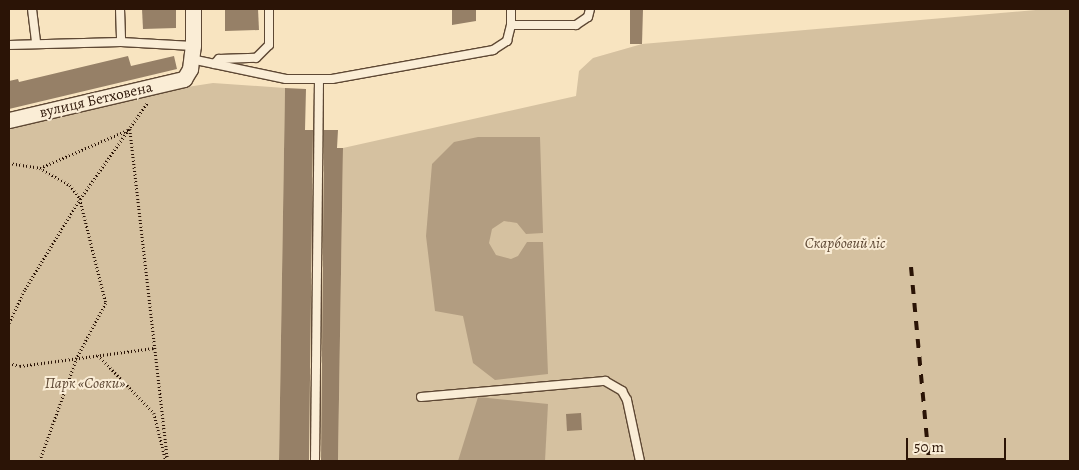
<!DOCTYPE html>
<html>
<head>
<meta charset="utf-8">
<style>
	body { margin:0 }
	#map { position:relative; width:1079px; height:470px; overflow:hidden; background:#f8e4c0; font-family:Alegreya,serif }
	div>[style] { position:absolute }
	.green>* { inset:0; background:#d5c1a0 }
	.water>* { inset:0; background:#b29d81 }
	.building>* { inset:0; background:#968067 }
	.path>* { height:2.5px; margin-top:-1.25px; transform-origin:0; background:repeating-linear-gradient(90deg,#2b1406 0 1px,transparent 0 3.5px) }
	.roads { filter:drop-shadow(1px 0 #5e4834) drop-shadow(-1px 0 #5e4834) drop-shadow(0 1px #5e4834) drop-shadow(0 -1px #5e4834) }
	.service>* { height:8px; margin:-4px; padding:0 4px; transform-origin:4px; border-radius:4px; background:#faedd6 }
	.minor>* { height:15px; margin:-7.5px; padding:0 7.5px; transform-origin:7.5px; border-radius:7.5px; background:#faedd6 }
	.rail>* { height:4px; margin-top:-2px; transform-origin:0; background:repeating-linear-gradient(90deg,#2b1406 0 9px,transparent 0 18px) }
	span { translate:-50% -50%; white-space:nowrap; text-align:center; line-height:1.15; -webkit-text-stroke:4px #faedd6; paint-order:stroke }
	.street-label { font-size:15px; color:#2b1406 }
	.park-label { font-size:15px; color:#5e4834; font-style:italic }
	.frame { position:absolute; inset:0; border:10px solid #2b1406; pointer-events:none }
	.scale { position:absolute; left:906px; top:438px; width:100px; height:22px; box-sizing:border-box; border:2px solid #2b1406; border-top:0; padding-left:6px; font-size:15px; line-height:18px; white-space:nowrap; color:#2b1406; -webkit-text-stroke:4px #faedd6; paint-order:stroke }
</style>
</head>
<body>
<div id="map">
	<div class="green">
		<i style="clip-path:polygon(1047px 9px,1070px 9px,1070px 461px,338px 461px,343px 148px,576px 96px,579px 71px,593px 58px,642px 44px)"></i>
		<i style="clip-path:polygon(213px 83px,285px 88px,279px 461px,9px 461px,9px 125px,136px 100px,155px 92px)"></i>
	</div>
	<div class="water">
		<i style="clip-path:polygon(478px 137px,540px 137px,543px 233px,526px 234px,517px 223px,504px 221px,492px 229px,489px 243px,496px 255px,511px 259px,518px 256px,527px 242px,543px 242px,548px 374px,495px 380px,473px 363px,463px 316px,435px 311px,426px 236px,432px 164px,454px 142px)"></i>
		<i style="clip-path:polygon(478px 397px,548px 404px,545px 461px,458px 461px)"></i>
	</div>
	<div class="building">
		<i style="clip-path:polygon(142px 9px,176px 9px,176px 28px,143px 29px)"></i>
		<i style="clip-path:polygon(225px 9px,258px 9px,259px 30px,225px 31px)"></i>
		<i style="clip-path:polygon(452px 9px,476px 9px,476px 21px,452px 25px)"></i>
		<i style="clip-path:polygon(630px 9px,643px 9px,642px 44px,630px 44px)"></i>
		<i style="clip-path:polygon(128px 56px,131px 66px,174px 56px,177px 69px,9px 109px,9px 81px,18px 79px,19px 82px)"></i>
		<i style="clip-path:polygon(285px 88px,306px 89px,305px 130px,313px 130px,309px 461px,279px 461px)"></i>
		<i style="clip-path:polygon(324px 130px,338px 130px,337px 148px,343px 148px,338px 461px,321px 461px)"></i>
		<i style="clip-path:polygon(581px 413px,582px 430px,567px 431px,566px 414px)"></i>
	</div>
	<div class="path">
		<i style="left:9px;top:163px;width:31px;rotate:9deg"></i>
		<i style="left:40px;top:168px;width:34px;rotate:30deg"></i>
		<i style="left:70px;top:185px;width:17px;rotate:54deg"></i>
		<i style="left:80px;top:199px;width:107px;rotate:76deg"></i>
		<i style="left:106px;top:303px;width:62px;rotate:117.8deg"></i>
		<i style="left:77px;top:358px;width:109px;rotate:109.8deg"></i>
		<i style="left:40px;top:168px;width:98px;rotate:-23.4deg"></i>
		<i style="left:130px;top:129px;width:334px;rotate:83.5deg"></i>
		<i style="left:9px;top:323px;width:38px;rotate:-65deg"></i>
		<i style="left:25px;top:289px;width:105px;rotate:-58.6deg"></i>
		<i style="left:80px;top:199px;width:118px;rotate:-55deg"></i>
		<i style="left:98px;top:355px;width:81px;rotate:46deg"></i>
		<i style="left:154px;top:413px;width:49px;rotate:76deg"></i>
		<i style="left:9px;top:363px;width:11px;rotate:15deg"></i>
		<i style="left:20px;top:366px;width:135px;rotate:-7.7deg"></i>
	</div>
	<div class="roads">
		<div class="service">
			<i style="left:32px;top:9px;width:35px;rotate:83deg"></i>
			<i style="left:120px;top:9px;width:33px;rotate:88deg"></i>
			<i style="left:511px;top:9px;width:16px;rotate:90deg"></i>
			<i style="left:9px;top:45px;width:112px;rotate:-1.5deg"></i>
			<i style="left:121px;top:42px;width:72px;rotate:3.2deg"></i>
			<i style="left:191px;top:59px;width:97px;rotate:11.9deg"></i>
			<i style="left:286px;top:79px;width:46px"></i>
			<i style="left:332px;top:79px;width:164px;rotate:-10.2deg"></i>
			<i style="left:493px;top:50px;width:17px;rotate:-33deg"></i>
			<i style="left:507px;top:41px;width:16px;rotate:-76deg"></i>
			<i style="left:511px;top:25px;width:65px"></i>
			<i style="left:576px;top:25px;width:14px;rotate:-34deg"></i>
			<i style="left:588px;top:17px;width:8px;rotate:-76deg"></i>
			<i style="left:214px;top:64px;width:7px;rotate:-45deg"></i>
			<i style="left:219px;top:59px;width:37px;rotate:-2deg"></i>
			<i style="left:256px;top:58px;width:18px;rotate:-45deg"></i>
			<i style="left:269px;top:45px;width:36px;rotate:-90deg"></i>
			<i style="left:421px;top:397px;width:185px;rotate:-5deg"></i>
			<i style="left:605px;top:381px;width:20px;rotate:30deg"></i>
			<i style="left:622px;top:391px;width:10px;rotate:61deg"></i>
			<i style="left:627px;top:400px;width:62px;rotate:78deg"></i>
			<i style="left:315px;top:461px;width:381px;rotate:-89.4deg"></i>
		</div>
		<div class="minor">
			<i style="left:9px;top:120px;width:180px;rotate:-13.2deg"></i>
			<i style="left:184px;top:79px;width:12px;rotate:-59deg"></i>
			<i style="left:190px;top:69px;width:23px;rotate:-83deg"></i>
			<i style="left:193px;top:46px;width:37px;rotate:-90deg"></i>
		</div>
	</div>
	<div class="rail">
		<i style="left:911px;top:267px;width:195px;rotate:84.7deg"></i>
	</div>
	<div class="street-label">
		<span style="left:96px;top:100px;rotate:-13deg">вулиця Бетховена</span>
	</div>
	<div class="park-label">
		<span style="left:845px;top:244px">Скарбовий ліс</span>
		<span style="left:85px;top:384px">Парк «Совки»</span>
	</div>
	<div class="frame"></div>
	<div class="scale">50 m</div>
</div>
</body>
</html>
